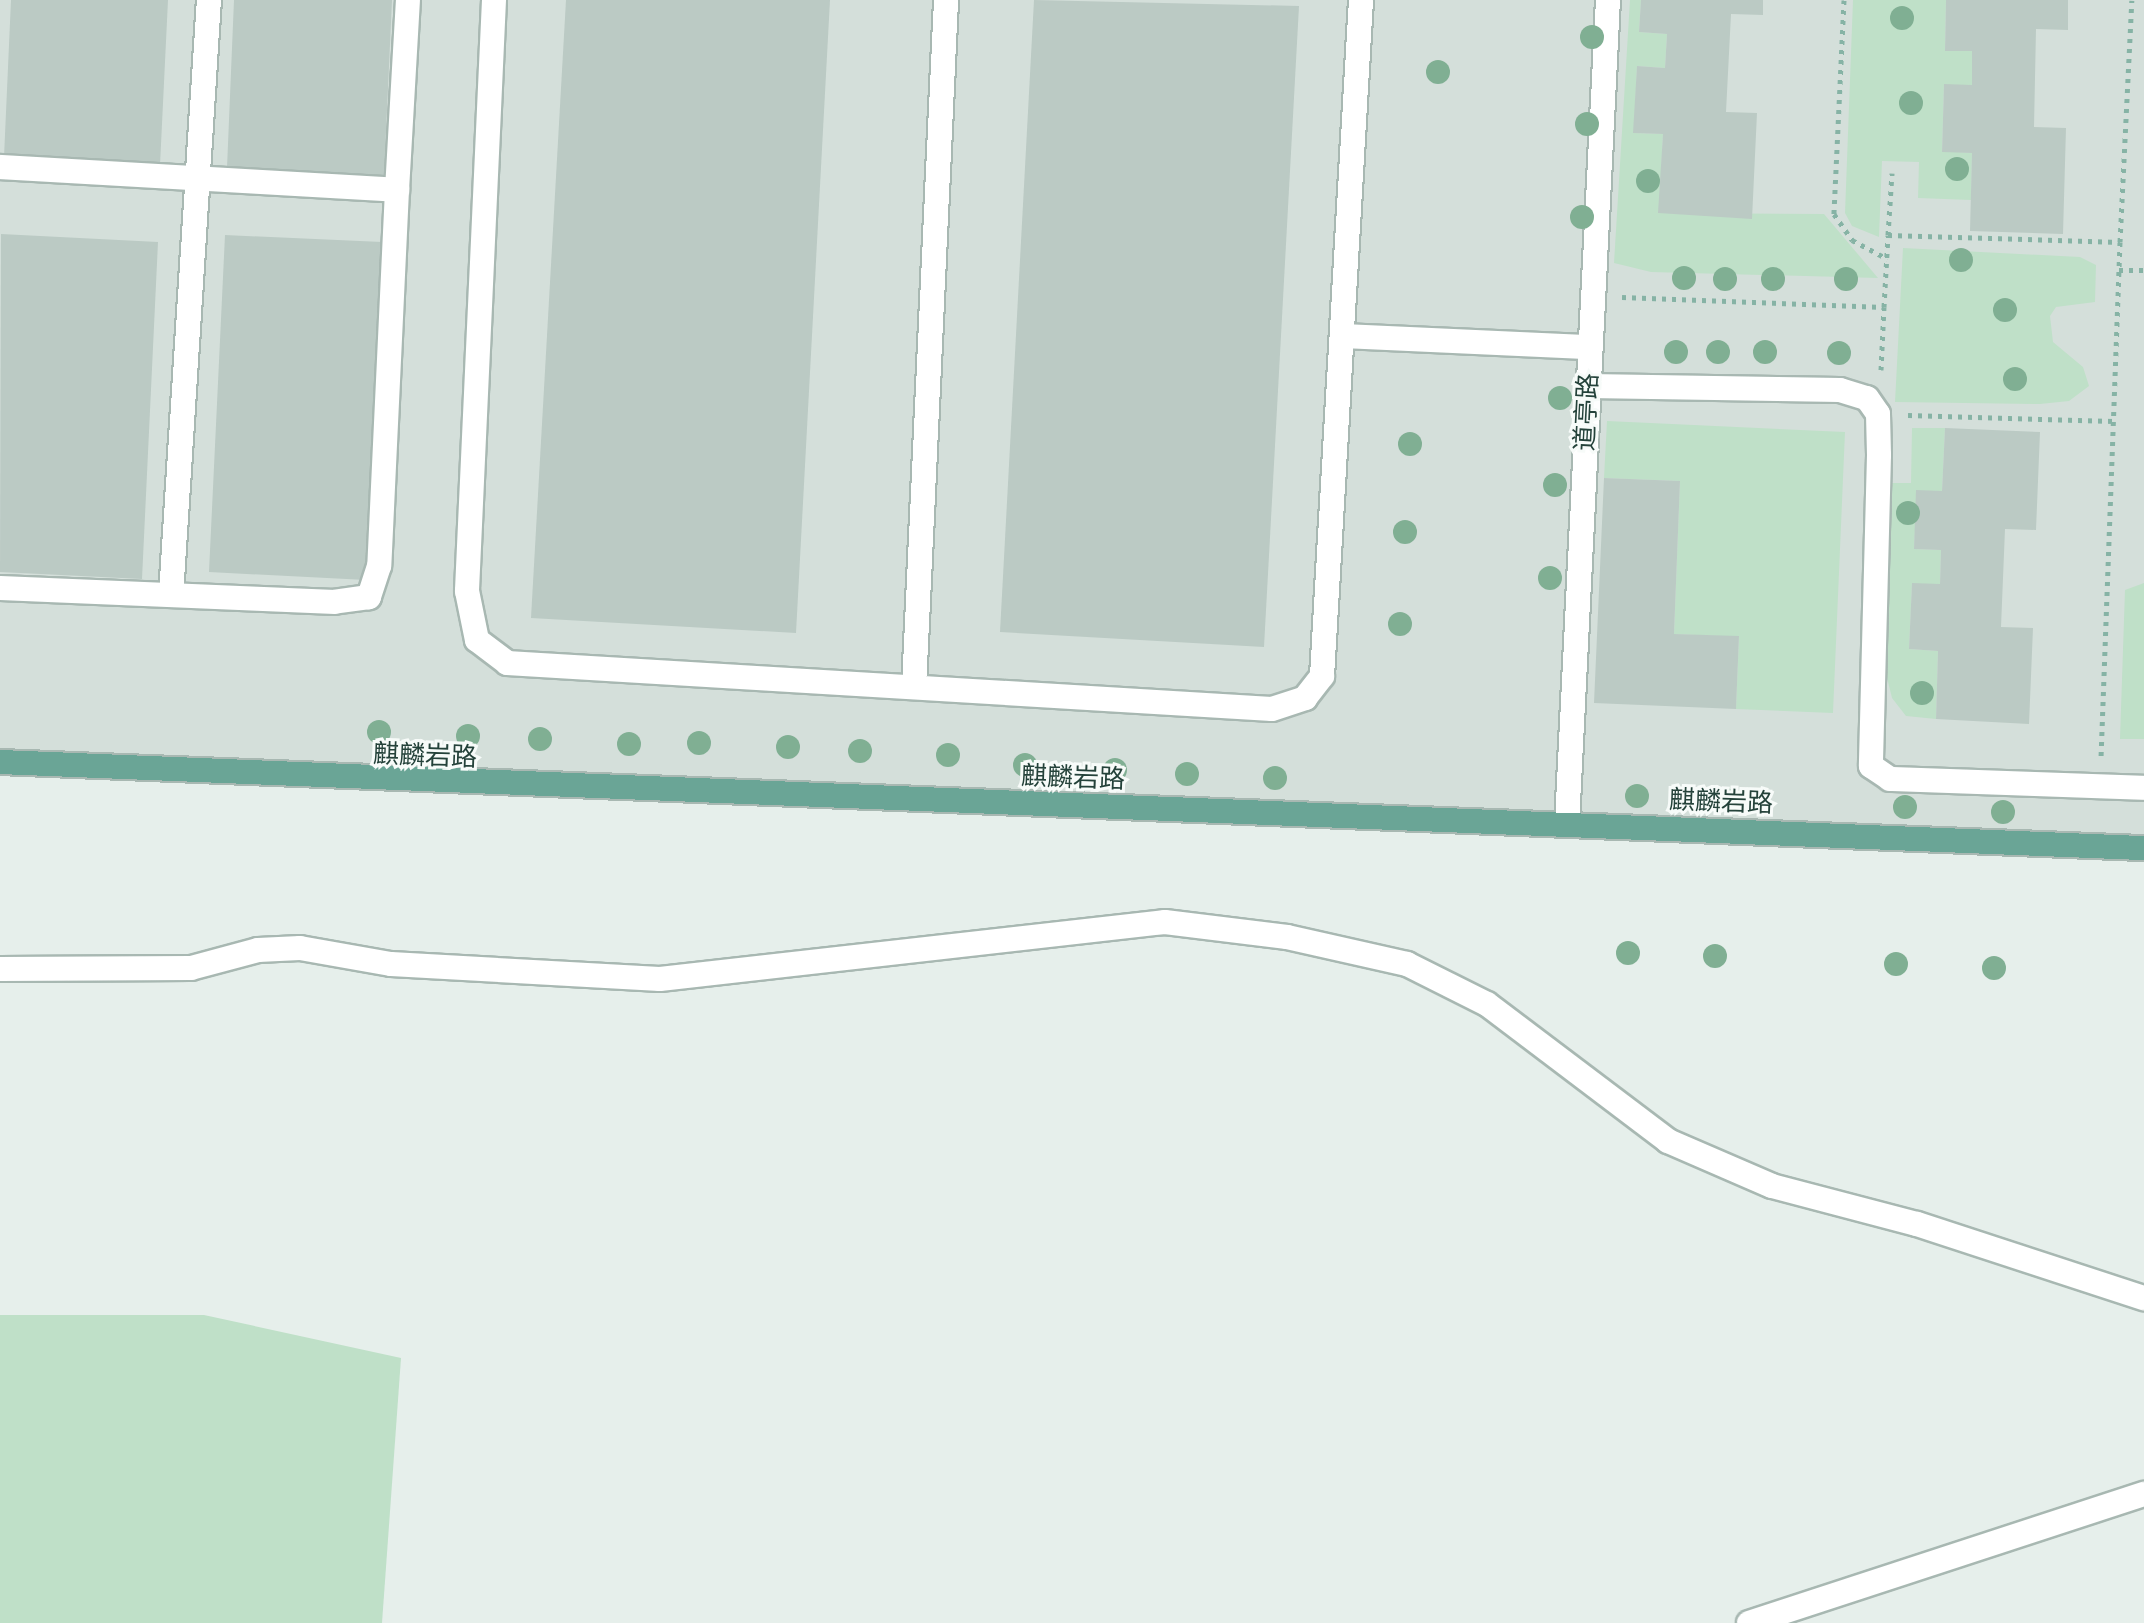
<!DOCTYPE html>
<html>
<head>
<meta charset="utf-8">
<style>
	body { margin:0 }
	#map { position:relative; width:2144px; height:1623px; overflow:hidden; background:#e6efeb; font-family:Montserrat,"Noto Sans SC",sans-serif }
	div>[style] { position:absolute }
	.built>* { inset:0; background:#d4dfda }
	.green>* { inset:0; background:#bfe0c8 }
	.building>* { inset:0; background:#bbcac4 }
	.path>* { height:5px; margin-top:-2.5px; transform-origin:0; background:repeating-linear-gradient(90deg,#86b3a5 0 4px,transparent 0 10px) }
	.roads { filter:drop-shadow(2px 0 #a8b8b2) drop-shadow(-2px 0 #a8b8b2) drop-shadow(0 2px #a8b8b2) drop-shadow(0 -2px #a8b8b2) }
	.minor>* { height:24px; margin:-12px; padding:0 12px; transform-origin:12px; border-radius:12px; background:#fff }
	.major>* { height:24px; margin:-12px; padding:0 12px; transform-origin:12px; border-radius:12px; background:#6aa596 }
	.trees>* { width:24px; height:24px; margin:-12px; border-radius:50%; background:#80af93 }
	span { translate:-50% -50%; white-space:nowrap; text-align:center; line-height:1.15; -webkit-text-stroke:6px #f7fbf9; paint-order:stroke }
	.street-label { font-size:26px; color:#24423a }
</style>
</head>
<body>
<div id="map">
	<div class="built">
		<i style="clip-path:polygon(0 0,2144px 0,2144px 850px,0 762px)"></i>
	</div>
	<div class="green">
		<i style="clip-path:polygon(1630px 0,1641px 0,1639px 32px,1667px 34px,1665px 68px,1637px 66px,1634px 133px,1663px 134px,1659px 213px,1824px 214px,1878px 278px,1651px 272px,1614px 263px)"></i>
		<i style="clip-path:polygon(1853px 0,1946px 0,1945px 51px,1972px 51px,1972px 85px,1944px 85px,1942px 151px,1972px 153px,1971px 200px,1918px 198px,1919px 162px,1882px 161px,1879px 237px,1852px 226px,1845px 213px)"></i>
		<i style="clip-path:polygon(1903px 248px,2080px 257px,2096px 265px,2095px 302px,2056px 307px,2050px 316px,2053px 342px,2083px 367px,2089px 386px,2069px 401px,2040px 404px,1895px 402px)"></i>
		<i style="clip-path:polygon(1607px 421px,1845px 432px,1833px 713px,1736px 709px,1739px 637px,1674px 634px,1680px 481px,1604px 478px)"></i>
		<i style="clip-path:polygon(1912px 428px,1945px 428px,1942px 491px,1917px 491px,1914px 549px,1941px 550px,1940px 584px,1912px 584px,1909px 649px,1938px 651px,1936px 719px,1906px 716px,1892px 698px,1883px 662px,1888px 483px,1911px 483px)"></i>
		<i style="clip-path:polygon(2144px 583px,2144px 739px,2120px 739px,2125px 590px)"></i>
		<i style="clip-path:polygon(0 1315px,204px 1315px,401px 1358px,382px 1623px,0 1623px)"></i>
	</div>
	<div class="building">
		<i style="clip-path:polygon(11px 0,168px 0,160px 165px,4px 157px)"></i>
		<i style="clip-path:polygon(234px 0,392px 0,384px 176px,227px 168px)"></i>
		<i style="clip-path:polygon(566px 0,830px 0,796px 633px,531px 618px)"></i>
		<i style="clip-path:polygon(1034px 0,1299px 6px,1264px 647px,1000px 632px)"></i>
		<i style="clip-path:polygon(1641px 0,1763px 0,1763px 15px,1731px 14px,1726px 112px,1757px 113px,1752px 219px,1658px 213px,1663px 134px,1633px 133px,1637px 66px,1665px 68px,1667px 34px,1639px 32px)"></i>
		<i style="clip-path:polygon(1946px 0,2068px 0,2068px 30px,2036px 29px,2034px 127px,2066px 128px,2063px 234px,1970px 231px,1972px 153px,1942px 152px,1944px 84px,1972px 85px,1972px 51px,1945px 51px)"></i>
		<i style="clip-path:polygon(1px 234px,158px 242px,142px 579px,0 572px)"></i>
		<i style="clip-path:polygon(225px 235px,382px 242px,366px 580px,209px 572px)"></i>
		<i style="clip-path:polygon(1945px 428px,2040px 432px,2036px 530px,2005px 529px,2001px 627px,2033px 628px,2029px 724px,1936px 719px,1938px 651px,1909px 649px,1912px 583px,1940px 584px,1941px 550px,1914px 549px,1916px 490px,1942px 491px)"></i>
		<i style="clip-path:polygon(1604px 478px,1680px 481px,1674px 634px,1739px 636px,1736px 709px,1594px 703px)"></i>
	</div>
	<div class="path">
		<i style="left:1844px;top:0;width:214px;rotate:92.7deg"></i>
		<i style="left:1834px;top:214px;width:32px;rotate:55deg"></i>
		<i style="left:1852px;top:240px;width:40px;rotate:28deg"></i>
		<i style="left:1888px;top:235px;width:62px;rotate:-86.3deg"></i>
		<i style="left:2120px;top:242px;width:242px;rotate:-87.2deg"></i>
		<i style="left:2119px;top:270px;width:25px"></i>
		<i style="left:1622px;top:297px;width:262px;rotate:2.2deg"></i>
		<i style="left:1884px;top:307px;width:72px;rotate:-86.8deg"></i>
		<i style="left:1888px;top:235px;width:232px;rotate:1.7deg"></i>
		<i style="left:2120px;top:242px;width:515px;rotate:92.11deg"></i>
		<i style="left:1881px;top:370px;width:63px;rotate:-87.3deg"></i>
		<i style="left:1908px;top:415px;width:206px;rotate:1.7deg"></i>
	</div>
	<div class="roads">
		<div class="minor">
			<i style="left:494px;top:0;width:592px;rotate:92.62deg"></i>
			<i style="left:467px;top:591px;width:50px;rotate:78.5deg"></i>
			<i style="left:477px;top:640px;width:38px;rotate:37deg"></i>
			<i style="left:507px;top:663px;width:766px;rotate:3.44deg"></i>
			<i style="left:1272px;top:709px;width:35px;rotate:-18deg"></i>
			<i style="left:1305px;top:698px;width:28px;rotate:-52deg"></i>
			<i style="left:1322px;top:676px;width:677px;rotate:-86.7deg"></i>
			<i style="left:0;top:167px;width:398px;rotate:3.3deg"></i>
			<i style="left:397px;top:190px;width:376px;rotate:92.7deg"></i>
			<i style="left:379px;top:566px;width:33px;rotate:108deg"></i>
			<i style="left:369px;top:597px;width:34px;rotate:172deg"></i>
			<i style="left:335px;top:602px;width:335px;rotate:-177.6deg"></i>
			<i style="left:397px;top:190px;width:190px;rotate:-86.7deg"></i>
			<i style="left:1344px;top:336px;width:246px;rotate:2.6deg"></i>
			<i style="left:1589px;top:386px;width:251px;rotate:0.9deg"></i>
			<i style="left:1840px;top:390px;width:28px;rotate:17deg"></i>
			<i style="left:1867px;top:398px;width:19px;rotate:55deg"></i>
			<i style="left:1878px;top:414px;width:41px;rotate:88.6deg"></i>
			<i style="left:1879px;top:455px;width:311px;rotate:91.5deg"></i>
			<i style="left:1871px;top:766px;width:23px;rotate:34deg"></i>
			<i style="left:1890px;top:779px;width:254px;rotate:2deg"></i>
			<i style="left:171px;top:595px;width:596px;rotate:-86.35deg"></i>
			<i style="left:914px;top:687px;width:688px;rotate:-87.33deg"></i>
			<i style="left:1567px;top:823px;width:824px;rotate:-87.15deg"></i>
			<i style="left:0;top:969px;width:191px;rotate:-0.3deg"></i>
			<i style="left:191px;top:968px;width:69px;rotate:-15deg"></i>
			<i style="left:258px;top:950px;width:42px;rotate:-2.7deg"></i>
			<i style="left:300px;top:948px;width:92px;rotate:10deg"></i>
			<i style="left:391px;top:964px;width:269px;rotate:3.2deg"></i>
			<i style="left:660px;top:979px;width:508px;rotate:-6.44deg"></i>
			<i style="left:1165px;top:922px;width:123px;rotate:7deg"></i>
			<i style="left:1287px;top:937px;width:123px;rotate:12.7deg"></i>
			<i style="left:1407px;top:964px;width:89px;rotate:26.6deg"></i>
			<i style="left:1487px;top:1004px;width:227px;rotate:37.1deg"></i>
			<i style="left:1668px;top:1141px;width:113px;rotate:23.4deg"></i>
			<i style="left:1772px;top:1186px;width:150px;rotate:14.7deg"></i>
			<i style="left:1917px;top:1224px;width:239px;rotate:18.1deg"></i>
			<i style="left:1749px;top:1623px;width:416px;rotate:-18.1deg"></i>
		</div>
		<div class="major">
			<i style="left:0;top:762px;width:2146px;rotate:2.3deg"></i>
		</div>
	</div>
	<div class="trees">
		<i style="left:1902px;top:18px"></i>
		<i style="left:1592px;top:37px"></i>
		<i style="left:1438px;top:72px"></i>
		<i style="left:1911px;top:103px"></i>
		<i style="left:1587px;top:124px"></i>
		<i style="left:1957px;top:169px"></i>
		<i style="left:1648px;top:181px"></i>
		<i style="left:1582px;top:217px"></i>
		<i style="left:1961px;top:260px"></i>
		<i style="left:1684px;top:278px"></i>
		<i style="left:1725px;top:279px"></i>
		<i style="left:1773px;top:279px"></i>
		<i style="left:1846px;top:279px"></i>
		<i style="left:2005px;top:310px"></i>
		<i style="left:1676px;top:352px"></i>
		<i style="left:1718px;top:352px"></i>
		<i style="left:1765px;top:352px"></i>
		<i style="left:1839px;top:353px"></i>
		<i style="left:2015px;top:379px"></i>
		<i style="left:1560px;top:398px"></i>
		<i style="left:1410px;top:444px"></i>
		<i style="left:1555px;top:485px"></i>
		<i style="left:1908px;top:513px"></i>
		<i style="left:1405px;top:532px"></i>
		<i style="left:1550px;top:578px"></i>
		<i style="left:1400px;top:624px"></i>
		<i style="left:1922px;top:693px"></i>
		<i style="left:379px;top:732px"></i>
		<i style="left:468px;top:736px"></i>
		<i style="left:540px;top:739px"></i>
		<i style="left:699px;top:743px"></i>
		<i style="left:629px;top:744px"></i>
		<i style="left:788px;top:747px"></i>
		<i style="left:860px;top:751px"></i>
		<i style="left:948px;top:755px"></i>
		<i style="left:1025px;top:765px"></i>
		<i style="left:1115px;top:770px"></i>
		<i style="left:1187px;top:774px"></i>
		<i style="left:1275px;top:778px"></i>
		<i style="left:1637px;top:796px"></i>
		<i style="left:1724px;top:799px"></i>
		<i style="left:1905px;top:807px"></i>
		<i style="left:2003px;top:812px"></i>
		<i style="left:1628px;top:953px"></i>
		<i style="left:1715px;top:956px"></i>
		<i style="left:1896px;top:964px"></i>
		<i style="left:1994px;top:968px"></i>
	</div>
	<div class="street-label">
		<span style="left:1587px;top:412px;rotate:-87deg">道亭路</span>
		<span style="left:425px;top:756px;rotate:2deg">麒麟岩路</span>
		<span style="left:1073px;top:778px;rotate:2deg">麒麟岩路</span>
		<span style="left:1721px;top:802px;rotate:2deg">麒麟岩路</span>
	</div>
</div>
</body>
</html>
